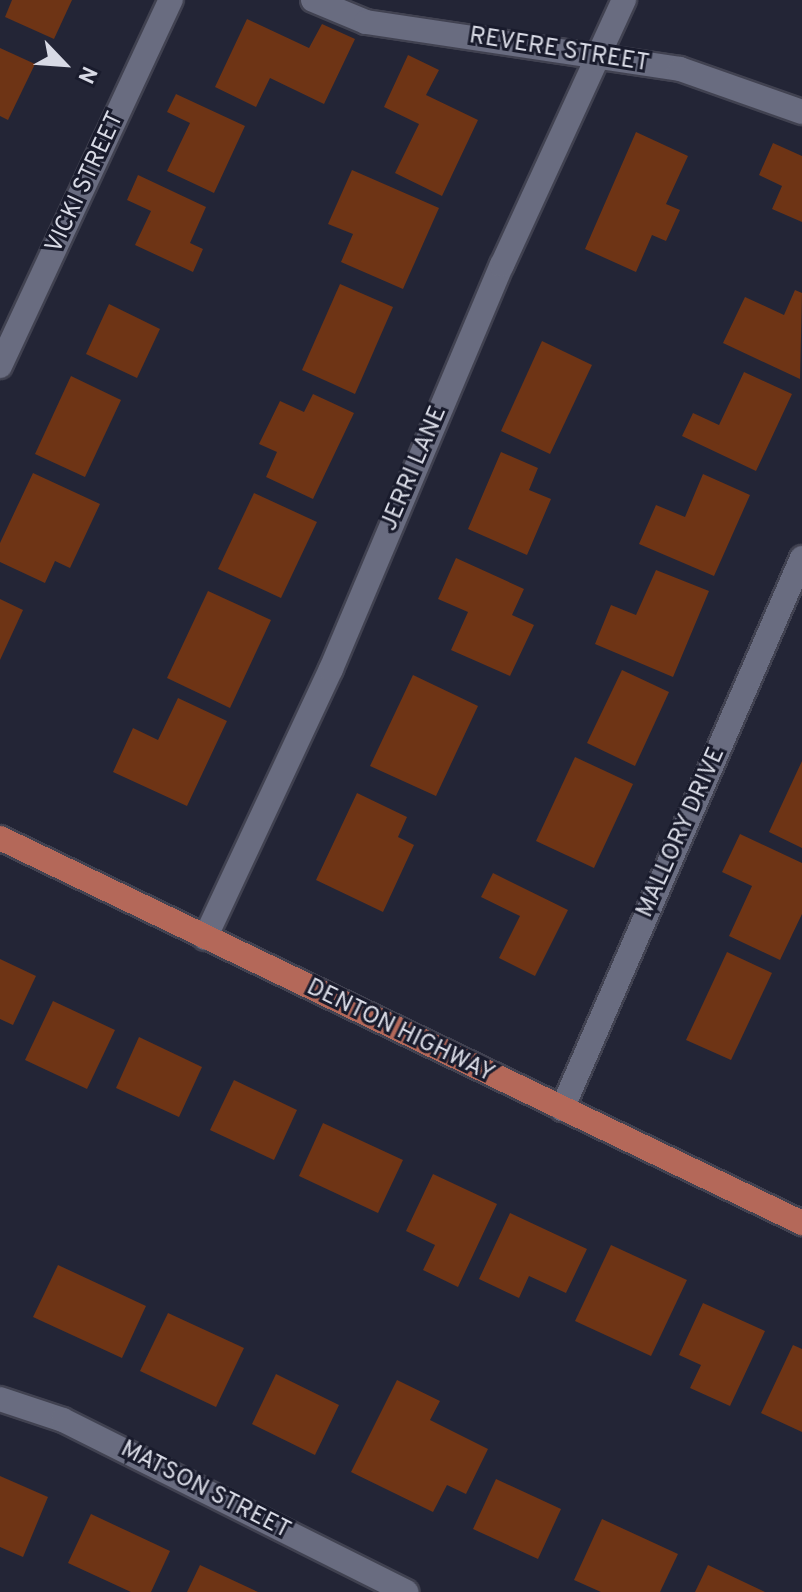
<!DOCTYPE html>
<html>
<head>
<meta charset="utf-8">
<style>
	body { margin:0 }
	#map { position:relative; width:802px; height:1592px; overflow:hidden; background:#232536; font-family:Overpass,sans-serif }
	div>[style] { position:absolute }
	.building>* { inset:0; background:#6e3415 }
	.roads { filter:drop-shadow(2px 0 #414251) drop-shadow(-2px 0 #414251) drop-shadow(0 2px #414251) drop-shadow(0 -2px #414251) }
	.minor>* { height:24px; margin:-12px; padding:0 12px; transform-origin:12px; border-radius:12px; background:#696c80 }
	.major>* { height:24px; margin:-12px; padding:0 12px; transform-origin:12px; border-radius:12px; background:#b46859 }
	span { translate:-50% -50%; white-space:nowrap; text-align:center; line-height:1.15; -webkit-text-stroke:6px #191b2c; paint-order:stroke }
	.street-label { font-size:24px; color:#d8dae5 }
	.north { position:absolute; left:24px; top:24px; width:80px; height:80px; -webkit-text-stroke:6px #191b2c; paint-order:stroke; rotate:115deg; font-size:22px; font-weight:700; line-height:32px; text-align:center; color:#d8dae5 }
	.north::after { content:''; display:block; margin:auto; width:28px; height:36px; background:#d8dae5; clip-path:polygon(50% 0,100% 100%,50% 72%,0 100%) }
</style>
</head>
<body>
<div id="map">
	<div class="building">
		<i style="clip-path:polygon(12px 0,72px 0,54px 39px,5px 17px)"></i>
		<i style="clip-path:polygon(247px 19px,309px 48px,322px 24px,355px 39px,324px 104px,270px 78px,256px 107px,215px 87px)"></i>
		<i style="clip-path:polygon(0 48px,35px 64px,8px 120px,0 116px)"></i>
		<i style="clip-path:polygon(408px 55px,439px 70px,426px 95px,478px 120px,442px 196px,395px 173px,419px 124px,384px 107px)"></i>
		<i style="clip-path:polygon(176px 94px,245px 126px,214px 193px,167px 171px,190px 123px,167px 112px)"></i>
		<i style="clip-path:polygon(636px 132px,688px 156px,666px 204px,680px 210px,666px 241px,652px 235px,636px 272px,585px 249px)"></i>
		<i style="clip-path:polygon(773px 143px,802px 156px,802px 222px,772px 209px,782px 186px,759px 175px)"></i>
		<i style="clip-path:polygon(352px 170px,439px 208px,403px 289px,341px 262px,353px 234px,328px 224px)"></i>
		<i style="clip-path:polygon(138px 175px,206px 207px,190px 243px,203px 249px,193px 272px,135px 245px,151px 211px,127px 200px)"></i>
		<i style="clip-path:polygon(340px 284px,393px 307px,355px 394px,302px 370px)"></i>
		<i style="clip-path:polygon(795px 290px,802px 293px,800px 379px,723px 343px,745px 297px,784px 315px)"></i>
		<i style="clip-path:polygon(109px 304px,160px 329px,137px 378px,86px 354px)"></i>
		<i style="clip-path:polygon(542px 341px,592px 365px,550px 454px,501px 431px)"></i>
		<i style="clip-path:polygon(744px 372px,792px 394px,756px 471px,682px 436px,693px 413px,719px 425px)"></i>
		<i style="clip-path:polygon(71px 376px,121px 400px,85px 477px,35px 454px)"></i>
		<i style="clip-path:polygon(313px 394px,354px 413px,313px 499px,266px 477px,277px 452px,259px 444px,280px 401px,304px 412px)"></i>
		<i style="clip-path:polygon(501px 452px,538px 468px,529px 490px,551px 499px,527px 555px,468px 529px)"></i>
		<i style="clip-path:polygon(33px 473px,100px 504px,70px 568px,55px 561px,45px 583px,0 562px,0 543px)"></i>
		<i style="clip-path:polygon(703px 474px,750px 495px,714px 576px,639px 544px,656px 505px,685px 517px)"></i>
		<i style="clip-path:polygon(254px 493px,317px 522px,281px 598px,218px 569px)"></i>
		<i style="clip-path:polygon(456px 558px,524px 589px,512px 615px,534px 625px,510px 676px,451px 650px,468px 612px,438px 599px)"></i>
		<i style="clip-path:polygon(656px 570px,709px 591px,673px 677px,595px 644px,611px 605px,636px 615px)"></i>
		<i style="clip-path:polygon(208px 591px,271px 620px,230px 708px,167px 678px)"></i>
		<i style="clip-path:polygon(0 599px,23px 610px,0 660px)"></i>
		<i style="clip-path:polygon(622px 670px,669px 692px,635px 766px,587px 743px)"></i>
		<i style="clip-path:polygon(413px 675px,478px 706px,436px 796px,370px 766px)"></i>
		<i style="clip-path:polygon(178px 698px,227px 721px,187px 806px,113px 772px,133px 728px,158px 740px)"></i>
		<i style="clip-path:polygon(575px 757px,633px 784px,594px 868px,536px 841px)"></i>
		<i style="clip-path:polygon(802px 761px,802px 848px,769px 832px)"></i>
		<i style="clip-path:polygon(357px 793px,407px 817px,398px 837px,414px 845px,383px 912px,316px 880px)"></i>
		<i style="clip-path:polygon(740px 834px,802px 863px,802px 914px,780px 960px,729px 936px,752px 886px,722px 872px)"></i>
		<i style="clip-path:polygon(493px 873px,568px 910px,535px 976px,499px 958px,520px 916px,481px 897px)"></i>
		<i style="clip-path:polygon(727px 952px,772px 973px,731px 1060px,686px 1040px)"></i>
		<i style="clip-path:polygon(0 959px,36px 976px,13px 1025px,0 1019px)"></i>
		<i style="clip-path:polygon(53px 1001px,115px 1030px,87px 1089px,25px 1060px)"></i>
		<i style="clip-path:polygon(139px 1037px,202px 1067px,179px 1117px,116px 1088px)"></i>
		<i style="clip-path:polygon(234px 1080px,297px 1110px,274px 1160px,210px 1130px)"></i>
		<i style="clip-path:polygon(323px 1123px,403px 1160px,378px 1213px,299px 1176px)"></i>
		<i style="clip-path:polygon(433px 1174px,497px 1204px,458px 1287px,423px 1270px,435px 1245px,406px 1231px)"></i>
		<i style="clip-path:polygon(510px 1213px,587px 1249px,566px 1293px,529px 1276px,519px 1298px,479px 1279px)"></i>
		<i style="clip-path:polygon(611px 1245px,687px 1280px,651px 1356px,575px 1321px)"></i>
		<i style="clip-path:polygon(58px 1265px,146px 1306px,122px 1358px,33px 1317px)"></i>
		<i style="clip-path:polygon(703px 1303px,765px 1331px,730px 1406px,690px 1388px,701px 1365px,679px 1355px)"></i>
		<i style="clip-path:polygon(168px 1313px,244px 1348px,216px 1407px,140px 1371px)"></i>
		<i style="clip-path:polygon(793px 1345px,802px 1349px,802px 1432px,761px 1413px)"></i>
		<i style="clip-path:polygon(276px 1374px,339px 1405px,315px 1455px,252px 1424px)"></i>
		<i style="clip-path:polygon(397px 1380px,440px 1401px,430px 1420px,488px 1449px,466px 1494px,447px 1485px,433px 1512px,351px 1472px)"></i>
		<i style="clip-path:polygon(0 1476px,48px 1497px,23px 1557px,0 1547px)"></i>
		<i style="clip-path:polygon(496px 1479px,561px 1509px,538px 1559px,473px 1529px)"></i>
		<i style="clip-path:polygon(91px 1514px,170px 1551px,151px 1592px,131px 1592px,68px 1563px)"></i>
		<i style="clip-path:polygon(602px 1519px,678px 1554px,660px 1592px,601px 1592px,574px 1580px)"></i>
		<i style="clip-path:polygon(200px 1565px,258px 1592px,187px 1592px)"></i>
		<i style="clip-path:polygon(708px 1565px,765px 1592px,695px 1592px)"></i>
	</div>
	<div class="roads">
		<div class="minor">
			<i style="left:313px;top:0;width:57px;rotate:22.5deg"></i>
			<i style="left:366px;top:22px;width:317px;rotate:8.5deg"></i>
			<i style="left:680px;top:69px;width:129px;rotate:19.4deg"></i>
			<i style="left:0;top:366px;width:404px;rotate:-65deg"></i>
			<i style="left:205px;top:938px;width:297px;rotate:-64.9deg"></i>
			<i style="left:331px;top:669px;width:439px;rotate:-67.1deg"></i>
			<i style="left:502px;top:265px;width:292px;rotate:-65.3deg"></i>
			<i style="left:562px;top:1109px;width:601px;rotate:-66.46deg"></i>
			<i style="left:0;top:1399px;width:66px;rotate:18.4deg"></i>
			<i style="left:63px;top:1420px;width:384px;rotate:26.6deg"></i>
		</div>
		<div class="major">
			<i style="left:0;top:838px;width:890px;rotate:25.64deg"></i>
		</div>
	</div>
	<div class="street-label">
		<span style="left:559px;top:51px;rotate:9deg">REVERE STREET</span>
		<span style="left:86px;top:183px;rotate:-65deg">VICKI STREET</span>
		<span style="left:415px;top:469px;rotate:-67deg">JERRI LANE</span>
		<span style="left:682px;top:833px;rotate:-66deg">MALLORY DRIVE</span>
		<span style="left:400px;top:1032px;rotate:26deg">DENTON HIGHWAY</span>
		<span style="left:205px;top:1491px;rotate:27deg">MATSON STREET</span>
	</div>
	<div class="north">N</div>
</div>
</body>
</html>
